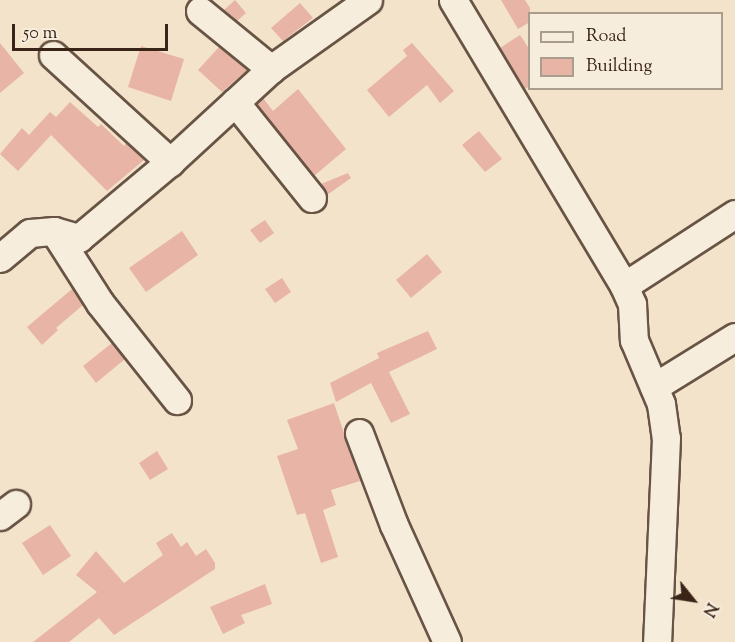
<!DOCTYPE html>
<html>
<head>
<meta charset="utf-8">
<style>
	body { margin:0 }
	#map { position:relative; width:735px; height:642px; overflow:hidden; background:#f3e3cb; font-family:"Sorts Mill Goudy",serif }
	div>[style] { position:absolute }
	.building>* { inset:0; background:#e8b4a6 }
	.roads { filter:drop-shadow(2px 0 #685444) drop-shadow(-2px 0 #685444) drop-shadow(0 2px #685444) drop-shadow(0 -2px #685444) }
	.minor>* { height:27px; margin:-13.5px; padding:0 13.5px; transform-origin:13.5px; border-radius:13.5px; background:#f7eddd }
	span { translate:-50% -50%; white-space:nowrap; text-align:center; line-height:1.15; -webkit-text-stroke:4.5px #f7eddd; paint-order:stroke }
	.legend { position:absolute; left:528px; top:12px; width:195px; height:78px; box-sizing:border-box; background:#f7eddd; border:2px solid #ab9d8e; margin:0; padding:8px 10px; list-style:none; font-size:18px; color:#392417 }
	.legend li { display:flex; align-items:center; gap:12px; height:30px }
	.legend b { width:30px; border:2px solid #ab9d8e }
	.north { position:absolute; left:663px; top:570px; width:60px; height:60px; -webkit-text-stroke:4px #f7eddd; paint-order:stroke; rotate:120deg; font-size:16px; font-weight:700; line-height:24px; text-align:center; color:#392417 }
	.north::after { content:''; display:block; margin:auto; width:21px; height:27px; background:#392417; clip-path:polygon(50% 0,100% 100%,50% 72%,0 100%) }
	.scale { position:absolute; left:12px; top:24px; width:156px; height:27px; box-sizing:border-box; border:3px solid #392417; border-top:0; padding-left:8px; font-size:18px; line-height:21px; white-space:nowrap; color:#392417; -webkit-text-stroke:4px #f7eddd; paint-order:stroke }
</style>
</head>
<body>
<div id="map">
	<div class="building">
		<i style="clip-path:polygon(235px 0,246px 13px,237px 21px,224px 10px)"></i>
		<i style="clip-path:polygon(501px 0,525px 0,530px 8px,530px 22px,518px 29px)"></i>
		<i style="clip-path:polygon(300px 3px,313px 18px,283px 41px,271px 28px)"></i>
		<i style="clip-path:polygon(520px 35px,530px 50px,530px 86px,525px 89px,500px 48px)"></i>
		<i style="clip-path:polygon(0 43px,24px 73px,0 93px)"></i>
		<i style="clip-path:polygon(412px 43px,454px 91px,440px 103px,427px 85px,389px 117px,367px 90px,407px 56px,403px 50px)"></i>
		<i style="clip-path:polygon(141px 46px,184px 59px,171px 101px,128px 87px)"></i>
		<i style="clip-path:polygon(219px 47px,247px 70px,222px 92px,198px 70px)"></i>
		<i style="clip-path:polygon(298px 89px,346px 149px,314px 176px,257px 104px,263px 98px,273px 111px)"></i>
		<i style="clip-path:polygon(70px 102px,98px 127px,101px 124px,124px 146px,126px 143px,144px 160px,107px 191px,51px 135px,18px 171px,0 154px,22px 128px,29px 135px,50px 112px,56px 117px)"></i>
		<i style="clip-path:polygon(479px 131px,502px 159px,485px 172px,462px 145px)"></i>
		<i style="clip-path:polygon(348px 173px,351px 178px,327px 195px,321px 184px)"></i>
		<i style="clip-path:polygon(265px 220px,274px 233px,260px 243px,250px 230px)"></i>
		<i style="clip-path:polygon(182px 231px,198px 255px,146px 292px,129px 268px)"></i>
		<i style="clip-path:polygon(427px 254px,442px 272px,411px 298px,396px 280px)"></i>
		<i style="clip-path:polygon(282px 278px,291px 292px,275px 303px,265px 289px)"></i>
		<i style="clip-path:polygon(72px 289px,83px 305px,56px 328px,58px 330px,42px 345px,27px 327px)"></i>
		<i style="clip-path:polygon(428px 331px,437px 349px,389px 372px,410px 414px,391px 423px,371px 383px,336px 402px,330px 383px,379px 358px,377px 353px)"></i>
		<i style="clip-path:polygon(112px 343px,125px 359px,96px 383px,83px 366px)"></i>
		<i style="clip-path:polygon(334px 403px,360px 481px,331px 490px,336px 505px,323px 510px,338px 557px,321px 563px,305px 513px,297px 515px,277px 456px,298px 449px,287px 420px)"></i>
		<i style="clip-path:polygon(157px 451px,168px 469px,150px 480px,139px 463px)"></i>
		<i style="clip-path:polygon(50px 525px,71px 556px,43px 575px,22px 543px)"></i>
		<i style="clip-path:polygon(172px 533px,181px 547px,187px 542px,196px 556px,206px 549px,215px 563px,215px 569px,114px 635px,99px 618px,69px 642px,33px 642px,97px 592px,76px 575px,96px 551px,124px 583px,163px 555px,156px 543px)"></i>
		<i style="clip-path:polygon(265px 584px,272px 604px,241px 615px,245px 623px,223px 634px,210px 607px)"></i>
	</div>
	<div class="roads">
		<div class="minor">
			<i style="left:453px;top:0;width:333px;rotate:59.1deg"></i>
			<i style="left:624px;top:286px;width:20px;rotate:66deg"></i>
			<i style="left:632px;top:304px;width:36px;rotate:87deg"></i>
			<i style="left:634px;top:340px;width:69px;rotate:67.1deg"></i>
			<i style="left:661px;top:404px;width:34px;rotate:82deg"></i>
			<i style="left:666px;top:438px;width:204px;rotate:92.5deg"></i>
			<i style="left:200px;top:11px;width:92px;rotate:39.2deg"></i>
			<i style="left:53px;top:55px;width:159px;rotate:42.4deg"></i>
			<i style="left:235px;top:102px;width:123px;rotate:51.3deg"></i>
			<i style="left:54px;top:231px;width:85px;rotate:57.4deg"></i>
			<i style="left:100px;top:303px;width:124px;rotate:51.6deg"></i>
			<i style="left:0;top:258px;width:39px;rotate:-40deg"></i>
			<i style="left:30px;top:233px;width:24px;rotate:-5deg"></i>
			<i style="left:54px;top:231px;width:26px;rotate:16deg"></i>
			<i style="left:79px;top:238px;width:119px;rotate:-39.9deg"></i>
			<i style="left:170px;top:162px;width:137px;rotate:-42.6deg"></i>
			<i style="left:271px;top:69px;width:119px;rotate:-35.4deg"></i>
			<i style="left:624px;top:286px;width:132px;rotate:-33deg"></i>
			<i style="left:654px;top:387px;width:95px;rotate:-31.7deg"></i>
			<i style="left:359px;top:433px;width:98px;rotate:69.2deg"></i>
			<i style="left:394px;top:525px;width:128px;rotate:65.6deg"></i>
			<i style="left:0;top:516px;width:20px;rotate:-37deg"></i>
		</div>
	</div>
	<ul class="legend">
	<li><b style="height:8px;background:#f7eddd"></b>Road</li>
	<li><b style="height:16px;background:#e8b4a6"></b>Building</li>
	</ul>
	<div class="north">N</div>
	<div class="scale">50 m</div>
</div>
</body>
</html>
